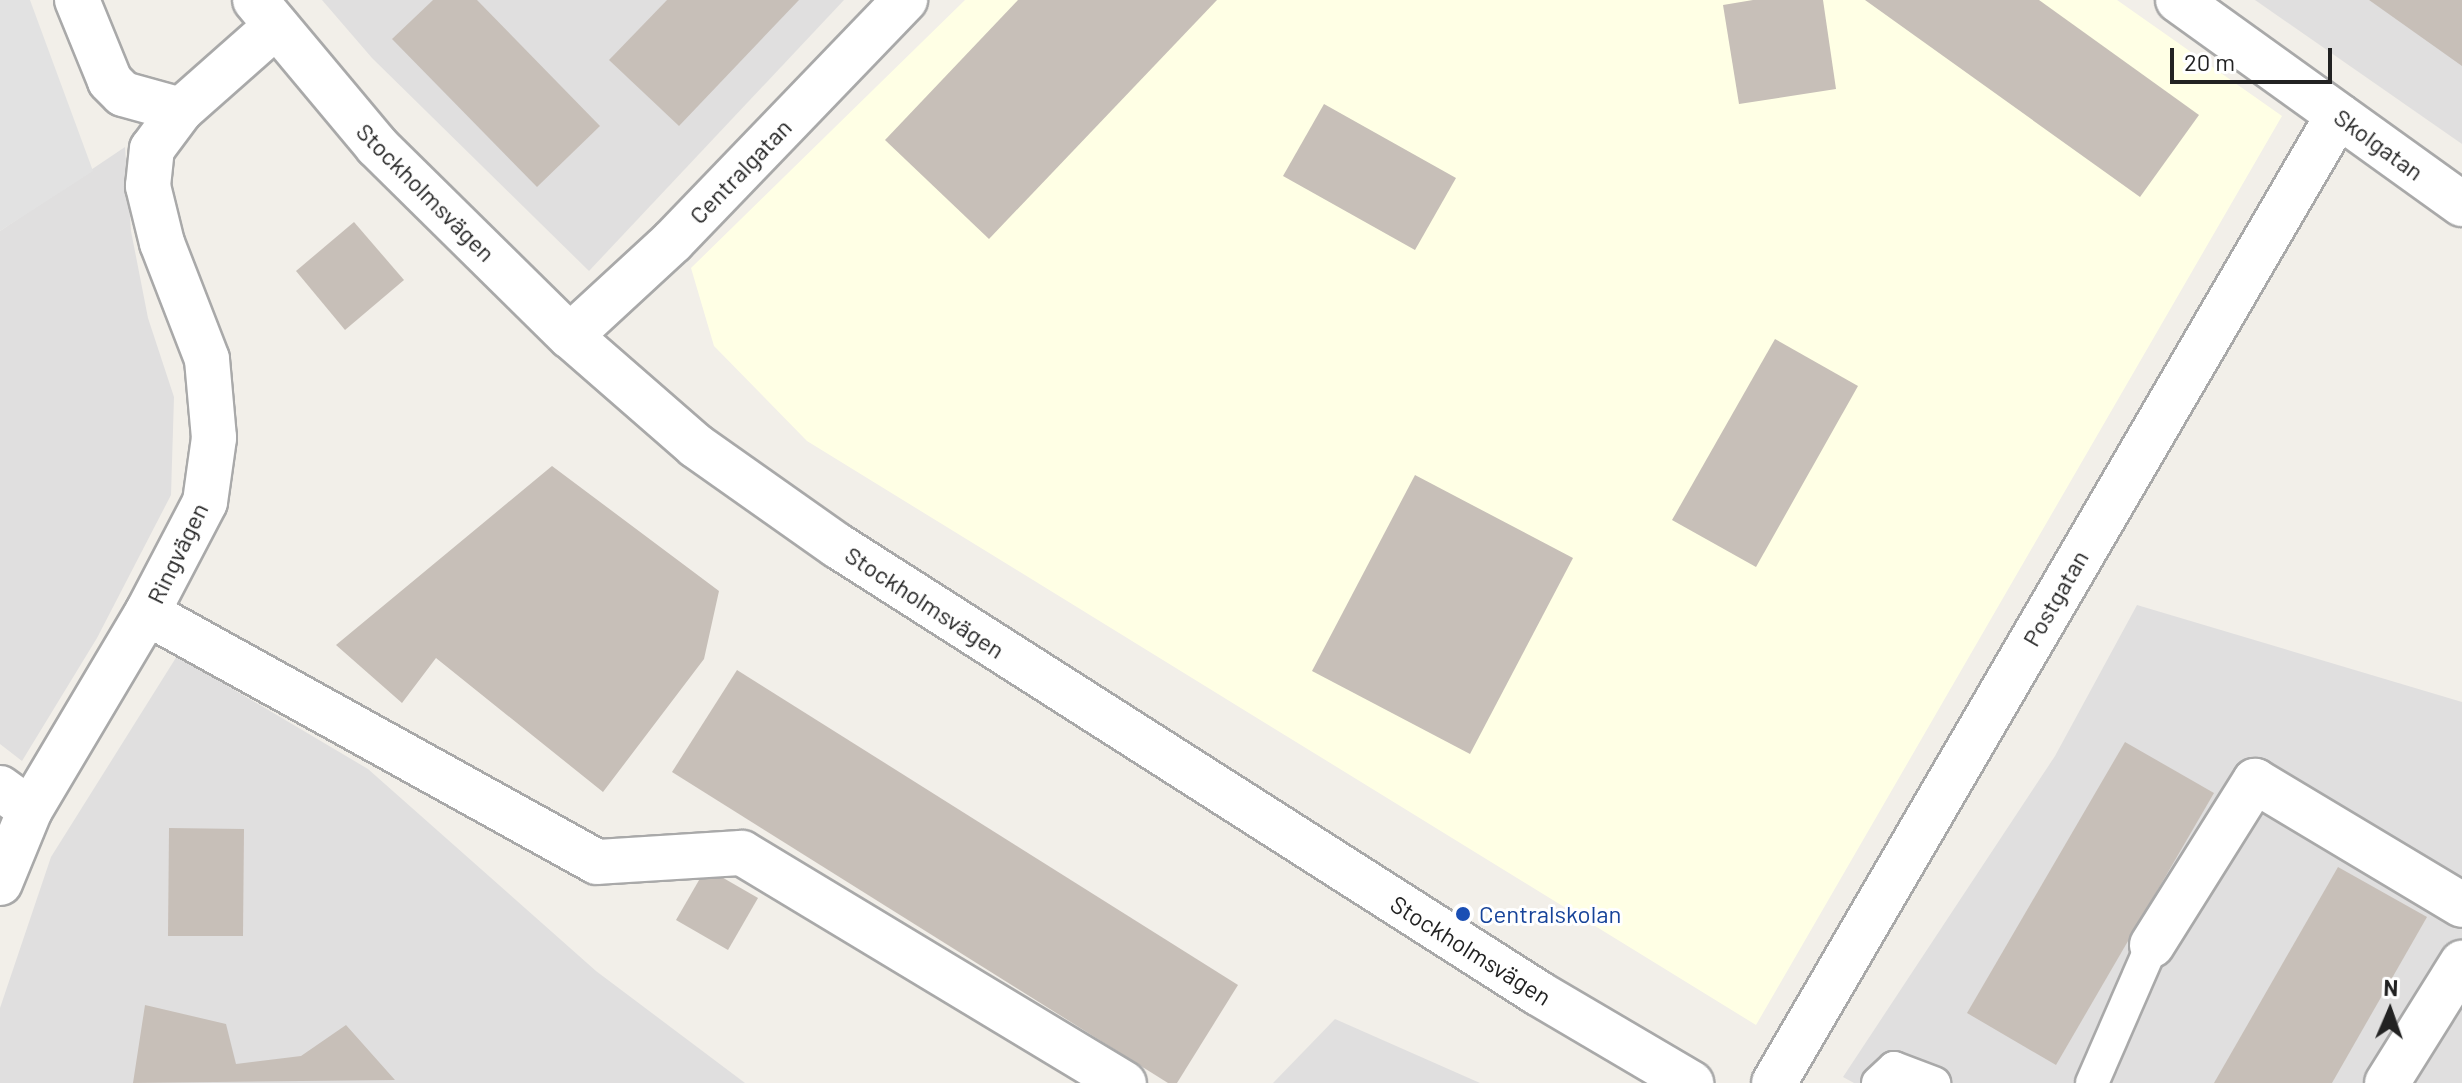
<!DOCTYPE html>
<html>
<head>
<meta charset="utf-8">
<style>
	body { margin:0 }
	#map { position:relative; width:2462px; height:1083px; overflow:hidden; background:#f2efe9; font-family:Barlow,sans-serif }
	div>[style] { position:absolute }
	.residential>* { inset:0; background:#e0dfdf }
	.education>* { inset:0; background:#ffffe5 }
	.parking>* { inset:0; background:#e2e2e2 }
	.building>* { inset:0; background:#c7bfb8 }
	.roads { filter:drop-shadow(2px 0 #a9a9a9) drop-shadow(-2px 0 #a9a9a9) drop-shadow(0 2px #a9a9a9) drop-shadow(0 -2px #a9a9a9) }
	.service>* { height:32px; margin:-16px; padding:0 16px; transform-origin:16px; border-radius:16px; background:#fff }
	.minor>* { height:44px; margin:-22px; padding:0 22px; transform-origin:22px; border-radius:22px; background:#fff }
	.dots>* { width:22px; height:22px; translate:-50% -50%; box-sizing:border-box; border:4px solid #fff; border-radius:50% }
	span { translate:-50% -50%; white-space:nowrap; text-align:center; line-height:1.15; -webkit-text-stroke:6px #fff; paint-order:stroke }
	.street-label { font-size:24px; color:#222 }
	.transit-label { font-size:24px; color:#164399 }
	.left { translate:0 -50%; text-align:left }
	.north { position:absolute; left:2350px; top:971px; width:80px; height:80px; -webkit-text-stroke:6px #fff; paint-order:stroke; rotate:2deg; font-size:22px; font-weight:700; line-height:32px; text-align:center; color:#222 }
	.north::after { content:''; display:block; margin:auto; width:28px; height:36px; background:#222; clip-path:polygon(50% 0,100% 100%,50% 72%,0 100%) }
	.scale { position:absolute; left:2170px; top:48px; width:162px; height:36px; box-sizing:border-box; border:4px solid #222; border-top:0; padding-left:10px; font-size:24px; line-height:28px; white-space:nowrap; color:#222; -webkit-text-stroke:6px #fff; paint-order:stroke }
</style>
</head>
<body>
<div id="map">
	<div class="residential">
		<i style="clip-path:polygon(322px 0,844px 0,589px 271px,372px 58px)"></i>
		<i style="clip-path:polygon(2255px 0,2462px 0,2462px 144px)"></i>
		<i style="clip-path:polygon(125px 147px,131px 231px,148px 318px,174px 397px,171px 495px,97px 638px,22px 761px,0 744px,0 231px)"></i>
		<i style="clip-path:polygon(2137px 605px,2462px 702px,2462px 1083px,1854px 1083px,1843px 1077px,2055px 756px)"></i>
		<i style="clip-path:polygon(177px 656px,368px 769px,596px 971px,745px 1083px,0 1083px,0 1008px,51px 857px)"></i>
		<i style="clip-path:polygon(1335px 1019px,1480px 1083px,1273px 1083px)"></i>
	</div>
	<div class="education">
		<i style="clip-path:polygon(965px 0,2117px 0,2282px 116px,1756px 1025px,807px 441px,714px 346px,691px 268px)"></i>
	</div>
	<div class="parking">
		<i style="clip-path:polygon(0 0,30px 0,93px 171px,0 231px)"></i>
	</div>
	<div class="building">
		<i style="clip-path:polygon(433px 0,477px 0,600px 126px,537px 187px,392px 39px)"></i>
		<i style="clip-path:polygon(667px 0,799px 0,679px 126px,609px 60px)"></i>
		<i style="clip-path:polygon(1018px 0,1217px 0,989px 239px,885px 140px)"></i>
		<i style="clip-path:polygon(1753px 0,1823px 0,1836px 89px,1739px 104px,1723px 5px)"></i>
		<i style="clip-path:polygon(1865px 0,2039px 0,2199px 115px,2140px 197px)"></i>
		<i style="clip-path:polygon(2369px 0,2462px 0,2462px 66px)"></i>
		<i style="clip-path:polygon(1324px 104px,1456px 178px,1415px 250px,1283px 176px)"></i>
		<i style="clip-path:polygon(354px 222px,404px 280px,345px 330px,296px 271px)"></i>
		<i style="clip-path:polygon(1775px 339px,1858px 386px,1756px 567px,1672px 520px)"></i>
		<i style="clip-path:polygon(552px 466px,719px 591px,704px 659px,603px 792px,436px 658px,402px 703px,336px 645px)"></i>
		<i style="clip-path:polygon(1415px 475px,1573px 558px,1470px 754px,1312px 671px)"></i>
		<i style="clip-path:polygon(737px 670px,1238px 985px,1177px 1083px,1168px 1083px,672px 772px)"></i>
		<i style="clip-path:polygon(2125px 742px,2214px 793px,2056px 1065px,1967px 1013px)"></i>
		<i style="clip-path:polygon(169px 828px,244px 829px,243px 936px,168px 936px)"></i>
		<i style="clip-path:polygon(2338px 867px,2427px 917px,2332px 1083px,2214px 1083px)"></i>
		<i style="clip-path:polygon(706px 868px,758px 898px,728px 950px,676px 920px)"></i>
		<i style="clip-path:polygon(145px 1005px,226px 1024px,236px 1064px,301px 1056px,346px 1025px,395px 1080px,133px 1083px)"></i>
	</div>
	<div class="roads">
		<div class="service">
			<i style="left:1878px;top:1083px;width:22px;rotate:-43deg"></i>
			<i style="left:1894px;top:1068px;width:43px;rotate:20.6deg"></i>
			<i style="left:2092px;top:1083px;width:150px;rotate:-66.5deg"></i>
		</div>
		<div class="minor">
			<i style="left:77px;top:0;width:87px;rotate:67.8deg"></i>
			<i style="left:110px;top:81px;width:18px;rotate:45deg"></i>
			<i style="left:123px;top:94px;width:60px;rotate:15.4deg"></i>
			<i style="left:255px;top:0;width:190px;rotate:50.1deg"></i>
			<i style="left:377px;top:146px;width:271px;rotate:44.6deg"></i>
			<i style="left:570px;top:336px;width:167px;rotate:41.1deg"></i>
			<i style="left:696px;top:446px;width:174px;rotate:35.2deg"></i>
			<i style="left:838px;top:546px;width:831px;rotate:32.56deg"></i>
			<i style="left:1538px;top:993px;width:178px;rotate:30.5deg"></i>
			<i style="left:2178px;top:0;width:350px;rotate:35.7deg"></i>
			<i style="left:570px;top:336px;width:140px;rotate:-42.7deg"></i>
			<i style="left:673px;top:241px;width:335px;rotate:-46.1deg"></i>
			<i style="left:147px;top:613px;width:514px;rotate:28.96deg"></i>
			<i style="left:597px;top:862px;width:145px;rotate:-3.6deg"></i>
			<i style="left:742px;top:853px;width:446px;rotate:31.1deg"></i>
			<i style="left:0;top:788px;width:37px;rotate:36deg"></i>
			<i style="left:0;top:883px;width:79px;rotate:-67.7deg"></i>
			<i style="left:30px;top:810px;width:229px;rotate:-59.3deg"></i>
			<i style="left:147px;top:613px;width:125px;rotate:-62.4deg"></i>
			<i style="left:205px;top:502px;width:65px;rotate:-82deg"></i>
			<i style="left:214px;top:438px;width:79px;rotate:-95.1deg"></i>
			<i style="left:207px;top:359px;width:124px;rotate:-111.2deg"></i>
			<i style="left:162px;top:243px;width:59px;rotate:-103.8deg"></i>
			<i style="left:148px;top:186px;width:37px;rotate:-84deg"></i>
			<i style="left:152px;top:149px;width:49px;rotate:-53.4deg"></i>
			<i style="left:181px;top:110px;width:127px;rotate:-41.5deg"></i>
			<i style="left:2152px;top:945px;width:194px;rotate:-57.9deg"></i>
			<i style="left:2255px;top:781px;width:241px;rotate:30.9deg"></i>
			<i style="left:1774px;top:1083px;width:1120px;rotate:-59.77deg"></i>
			<i style="left:2387px;top:1083px;width:142px;rotate:-58deg"></i>
		</div>
	</div>
	<div class="dots">
		<i style="left:1463px;top:914px;background:#1a4fb4"></i>
	</div>
	<div class="street-label">
		<span style="left:2379px;top:144px;rotate:36deg">Skolgatan</span>
		<span style="left:740px;top:171px;rotate:-46deg">Centralgatan</span>
		<span style="left:426px;top:192px;rotate:45deg">Stockholmsvägen</span>
		<span style="left:177px;top:553px;rotate:-64deg">Ringvägen</span>
		<span style="left:2055px;top:598px;rotate:-60deg">Postgatan</span>
		<span style="left:925px;top:602px;rotate:33deg">Stockholmsvägen</span>
		<span style="left:1471px;top:950px;rotate:32deg">Stockholmsvägen</span>
	</div>
	<div class="transit-label">
		<span class="left" style="left:1479px;top:914px">Centralskolan</span>
	</div>
	<div class="north">N</div>
	<div class="scale">20 m</div>
</div>
</body>
</html>
